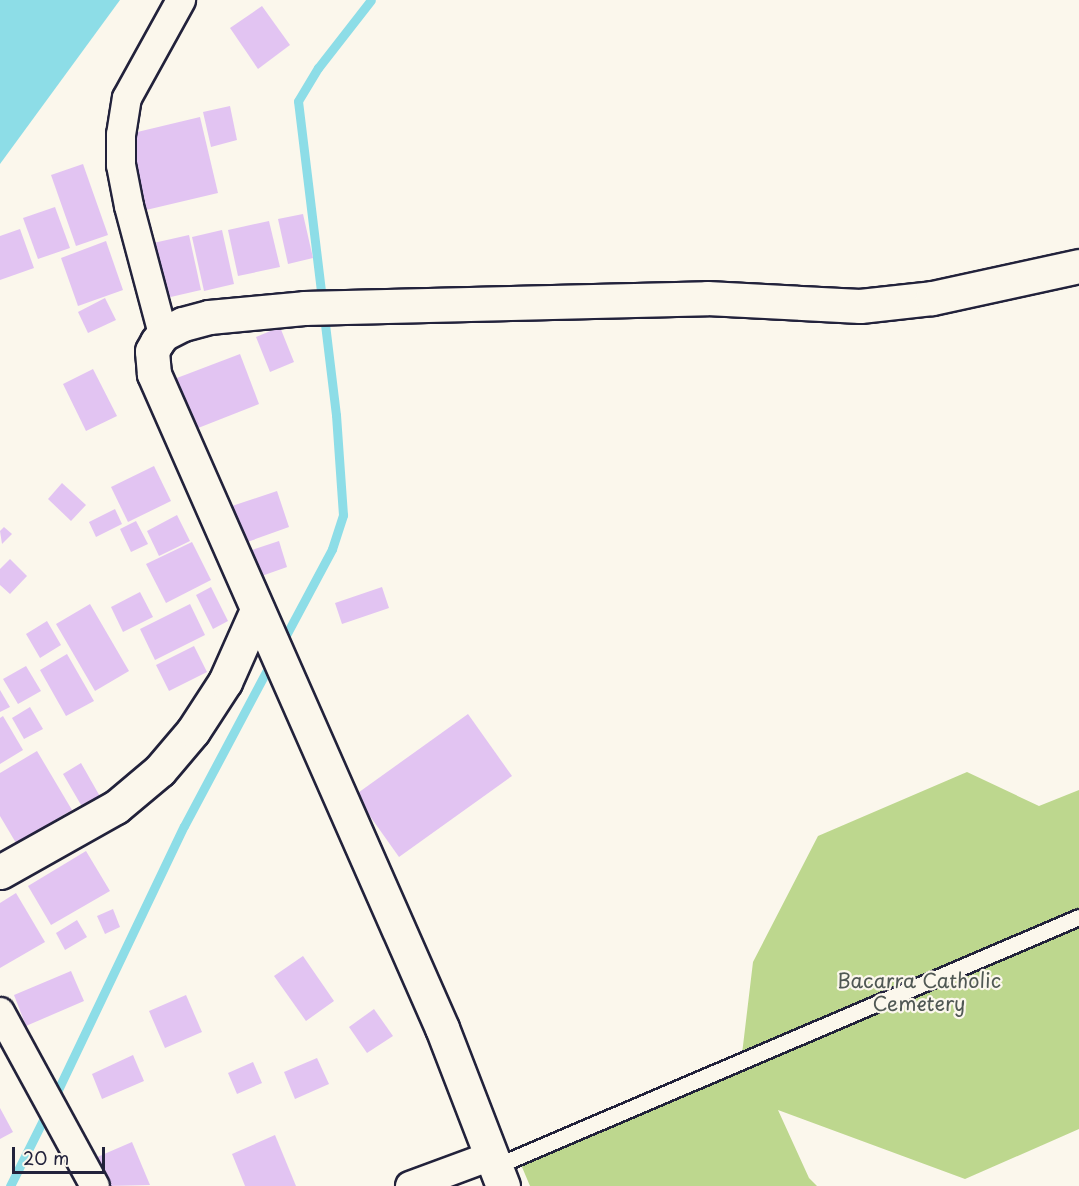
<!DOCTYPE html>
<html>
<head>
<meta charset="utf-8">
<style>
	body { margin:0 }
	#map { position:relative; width:1079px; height:1186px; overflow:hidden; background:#fbf7ec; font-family:"Playpen Sans",sans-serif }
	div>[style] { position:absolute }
	.green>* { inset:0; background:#bdd78e }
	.water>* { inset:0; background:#8ddde7 }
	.stream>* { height:9px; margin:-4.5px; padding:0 4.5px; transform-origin:4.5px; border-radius:4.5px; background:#8ddde7 }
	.building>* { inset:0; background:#e2c4f2 }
	.roads { filter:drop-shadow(2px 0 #22223b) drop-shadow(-2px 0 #22223b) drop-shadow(0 2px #22223b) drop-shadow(0 -2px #22223b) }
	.lane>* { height:15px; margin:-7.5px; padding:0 7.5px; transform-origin:7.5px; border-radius:7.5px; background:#fbf7ec }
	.street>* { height:28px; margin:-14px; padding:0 14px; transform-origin:14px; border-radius:14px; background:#fbf7ec }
	.secondary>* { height:33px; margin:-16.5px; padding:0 16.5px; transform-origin:16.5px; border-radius:16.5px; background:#fbf7ec }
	span { translate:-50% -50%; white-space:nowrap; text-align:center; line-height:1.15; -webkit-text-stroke:4.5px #fbf7ec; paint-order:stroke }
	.park-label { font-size:20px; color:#505854 }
	.scale { position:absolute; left:12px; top:1147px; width:93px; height:27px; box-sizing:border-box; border:3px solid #22223b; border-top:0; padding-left:8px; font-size:18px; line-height:21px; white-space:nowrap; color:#22223b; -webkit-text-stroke:4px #fbf7ec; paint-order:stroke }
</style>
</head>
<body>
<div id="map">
	<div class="green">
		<i style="clip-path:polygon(967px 772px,1039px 806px,1079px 790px,1079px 1129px,965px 1179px,778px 1110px,809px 1178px,817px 1186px,530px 1186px,514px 1148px,742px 1054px,753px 962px,818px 836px)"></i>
	</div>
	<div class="water">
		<i style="clip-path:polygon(0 0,120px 0,0 164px)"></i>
	</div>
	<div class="stream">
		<i style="left:284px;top:639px;width:102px;rotate:-61.9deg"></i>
		<i style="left:332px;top:549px;width:36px;rotate:-72deg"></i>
		<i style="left:343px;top:515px;width:100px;rotate:-94deg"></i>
		<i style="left:336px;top:415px;width:316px;rotate:-96.9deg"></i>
		<i style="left:298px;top:101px;width:39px;rotate:-59deg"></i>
		<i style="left:318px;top:68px;width:86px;rotate:-52.1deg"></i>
		<i style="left:55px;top:1096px;width:299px;rotate:-64.5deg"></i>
		<i style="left:184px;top:826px;width:174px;rotate:-62deg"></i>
		<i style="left:10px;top:1186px;width:83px;rotate:-63.4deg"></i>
	</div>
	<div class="building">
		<i style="clip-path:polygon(262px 6px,290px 45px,258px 69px,230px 28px)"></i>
		<i style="clip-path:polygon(230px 106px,237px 140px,211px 147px,203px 112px)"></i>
		<i style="clip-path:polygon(200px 117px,218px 193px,146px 210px,129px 134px)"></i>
		<i style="clip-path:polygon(83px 164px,108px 235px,76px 246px,51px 175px)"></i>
		<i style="clip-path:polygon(55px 207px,70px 248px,38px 259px,23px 218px)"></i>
		<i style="clip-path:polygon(303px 214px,313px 258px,288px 264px,278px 219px)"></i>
		<i style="clip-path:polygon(269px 221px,280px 267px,238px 276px,228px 230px)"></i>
		<i style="clip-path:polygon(20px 229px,34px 268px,0 280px,0 236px)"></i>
		<i style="clip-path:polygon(222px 230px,234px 284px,204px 291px,192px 237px)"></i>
		<i style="clip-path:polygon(189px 235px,201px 290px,162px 299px,149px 244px)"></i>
		<i style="clip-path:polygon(106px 241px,123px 290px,78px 306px,61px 258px)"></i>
		<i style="clip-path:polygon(105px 298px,116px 320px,88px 333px,78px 312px)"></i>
		<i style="clip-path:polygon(280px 327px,294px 362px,270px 372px,256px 337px)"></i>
		<i style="clip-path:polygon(240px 354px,259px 404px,188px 432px,169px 381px)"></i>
		<i style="clip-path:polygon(93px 369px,117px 416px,86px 431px,63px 384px)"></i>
		<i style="clip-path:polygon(154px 466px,171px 501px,128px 522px,111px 487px)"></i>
		<i style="clip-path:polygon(62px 483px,86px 505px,71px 521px,48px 499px)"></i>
		<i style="clip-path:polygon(277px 491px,289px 527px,239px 545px,226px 508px)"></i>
		<i style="clip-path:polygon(115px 509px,122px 524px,96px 537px,89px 522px)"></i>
		<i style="clip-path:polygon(177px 515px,190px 541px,159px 556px,147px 531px)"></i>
		<i style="clip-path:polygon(136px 521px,148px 544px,131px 552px,120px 529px)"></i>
		<i style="clip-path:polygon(4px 527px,12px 534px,2px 544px,0 531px)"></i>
		<i style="clip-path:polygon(279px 541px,287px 567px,256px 578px,246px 552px)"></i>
		<i style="clip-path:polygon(192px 542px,211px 580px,166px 603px,146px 564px)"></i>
		<i style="clip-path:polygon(10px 559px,27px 576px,10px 594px,0 585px,0 569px)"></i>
		<i style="clip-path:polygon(211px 587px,228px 621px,213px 629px,196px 595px)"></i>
		<i style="clip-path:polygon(382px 587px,389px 608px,342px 624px,335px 603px)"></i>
		<i style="clip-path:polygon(140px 592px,153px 617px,123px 632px,111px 607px)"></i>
		<i style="clip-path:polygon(90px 604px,129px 671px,95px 691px,56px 624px)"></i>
		<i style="clip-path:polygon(190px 604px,205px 635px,155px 660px,140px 629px)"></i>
		<i style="clip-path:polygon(47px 621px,61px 645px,40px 658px,26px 634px)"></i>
		<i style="clip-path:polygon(194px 646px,207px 672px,169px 691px,156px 665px)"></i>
		<i style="clip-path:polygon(67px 654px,94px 701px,66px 716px,40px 670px)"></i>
		<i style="clip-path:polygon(26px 666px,41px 691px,18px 704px,3px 679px)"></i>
		<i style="clip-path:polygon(0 690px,10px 707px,0 712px)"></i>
		<i style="clip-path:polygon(30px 707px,43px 729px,24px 739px,12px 718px)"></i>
		<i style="clip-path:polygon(468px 714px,512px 776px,399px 857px,355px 795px)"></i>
		<i style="clip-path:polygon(3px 716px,23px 750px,0 764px,0 718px)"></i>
		<i style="clip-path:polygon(37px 751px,72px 810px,16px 843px,0 816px,0 773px)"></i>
		<i style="clip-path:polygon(81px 763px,102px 800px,84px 810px,63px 774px)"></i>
		<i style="clip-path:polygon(86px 851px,110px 891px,51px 925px,28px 886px)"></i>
		<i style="clip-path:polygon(16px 893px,45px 942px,0 968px,0 903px)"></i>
		<i style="clip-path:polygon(113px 909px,120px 927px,105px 934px,97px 916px)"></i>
		<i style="clip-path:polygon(77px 920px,87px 937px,65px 950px,56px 933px)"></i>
		<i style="clip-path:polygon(303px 956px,334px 1001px,306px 1021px,274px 976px)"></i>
		<i style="clip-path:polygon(71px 971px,84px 1001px,26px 1026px,14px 995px)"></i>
		<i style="clip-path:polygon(186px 995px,202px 1032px,165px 1048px,149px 1011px)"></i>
		<i style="clip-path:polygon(374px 1009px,393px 1036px,367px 1053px,349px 1027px)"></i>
		<i style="clip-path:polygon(133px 1055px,144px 1081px,102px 1099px,92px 1074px)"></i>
		<i style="clip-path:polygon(317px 1058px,329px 1084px,295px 1099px,284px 1072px)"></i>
		<i style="clip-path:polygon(253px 1062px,262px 1083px,237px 1094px,228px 1073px)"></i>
		<i style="clip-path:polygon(0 1108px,13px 1132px,0 1139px)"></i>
		<i style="clip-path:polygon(275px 1135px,296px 1186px,245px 1186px,232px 1154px)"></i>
		<i style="clip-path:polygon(132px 1142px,150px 1185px,107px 1186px,95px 1158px)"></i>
	</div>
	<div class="roads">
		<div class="lane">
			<i style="left:496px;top:1166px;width:634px;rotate:-23.13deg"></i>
		</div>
		<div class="street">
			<i style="left:163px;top:334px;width:132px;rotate:-104.9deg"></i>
			<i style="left:129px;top:206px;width:42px;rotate:-101deg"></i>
			<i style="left:121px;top:165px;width:30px;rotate:-90deg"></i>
			<i style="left:121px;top:135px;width:37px;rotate:-81deg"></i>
			<i style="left:127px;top:98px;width:112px;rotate:-61.1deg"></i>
			<i style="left:0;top:1012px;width:198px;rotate:61.4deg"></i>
			<i style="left:410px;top:1186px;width:86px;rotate:-20.3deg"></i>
		</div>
		<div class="secondary">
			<i style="left:0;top:872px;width:133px;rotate:-29.3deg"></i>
			<i style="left:116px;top:807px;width:57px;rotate:-40.1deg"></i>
			<i style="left:160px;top:770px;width:51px;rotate:-49.8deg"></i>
			<i style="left:193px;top:731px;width:59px;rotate:-56.9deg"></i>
			<i style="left:225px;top:682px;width:79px;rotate:-66deg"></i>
			<i style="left:503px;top:1186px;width:169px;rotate:-111.1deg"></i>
			<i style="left:442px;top:1028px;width:715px;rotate:-113.77deg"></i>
			<i style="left:154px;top:374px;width:23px;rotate:-95deg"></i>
			<i style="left:152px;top:351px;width:10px;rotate:-61deg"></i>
			<i style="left:157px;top:342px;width:10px;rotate:-53deg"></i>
			<i style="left:163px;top:334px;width:22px;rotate:-27deg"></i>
			<i style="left:183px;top:324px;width:27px;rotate:-15deg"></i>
			<i style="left:209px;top:317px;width:95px;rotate:-5.4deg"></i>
			<i style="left:304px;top:308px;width:403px;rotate:-1.4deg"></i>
			<i style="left:707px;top:298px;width:153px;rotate:3deg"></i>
			<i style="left:860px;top:306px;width:72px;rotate:-6.3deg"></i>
			<i style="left:932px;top:298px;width:150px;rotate:-12.3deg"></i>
		</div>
	</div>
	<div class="park-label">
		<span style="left:919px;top:992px">Bacarra Catholic<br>Cemetery</span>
	</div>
	<div class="scale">20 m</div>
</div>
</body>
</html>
